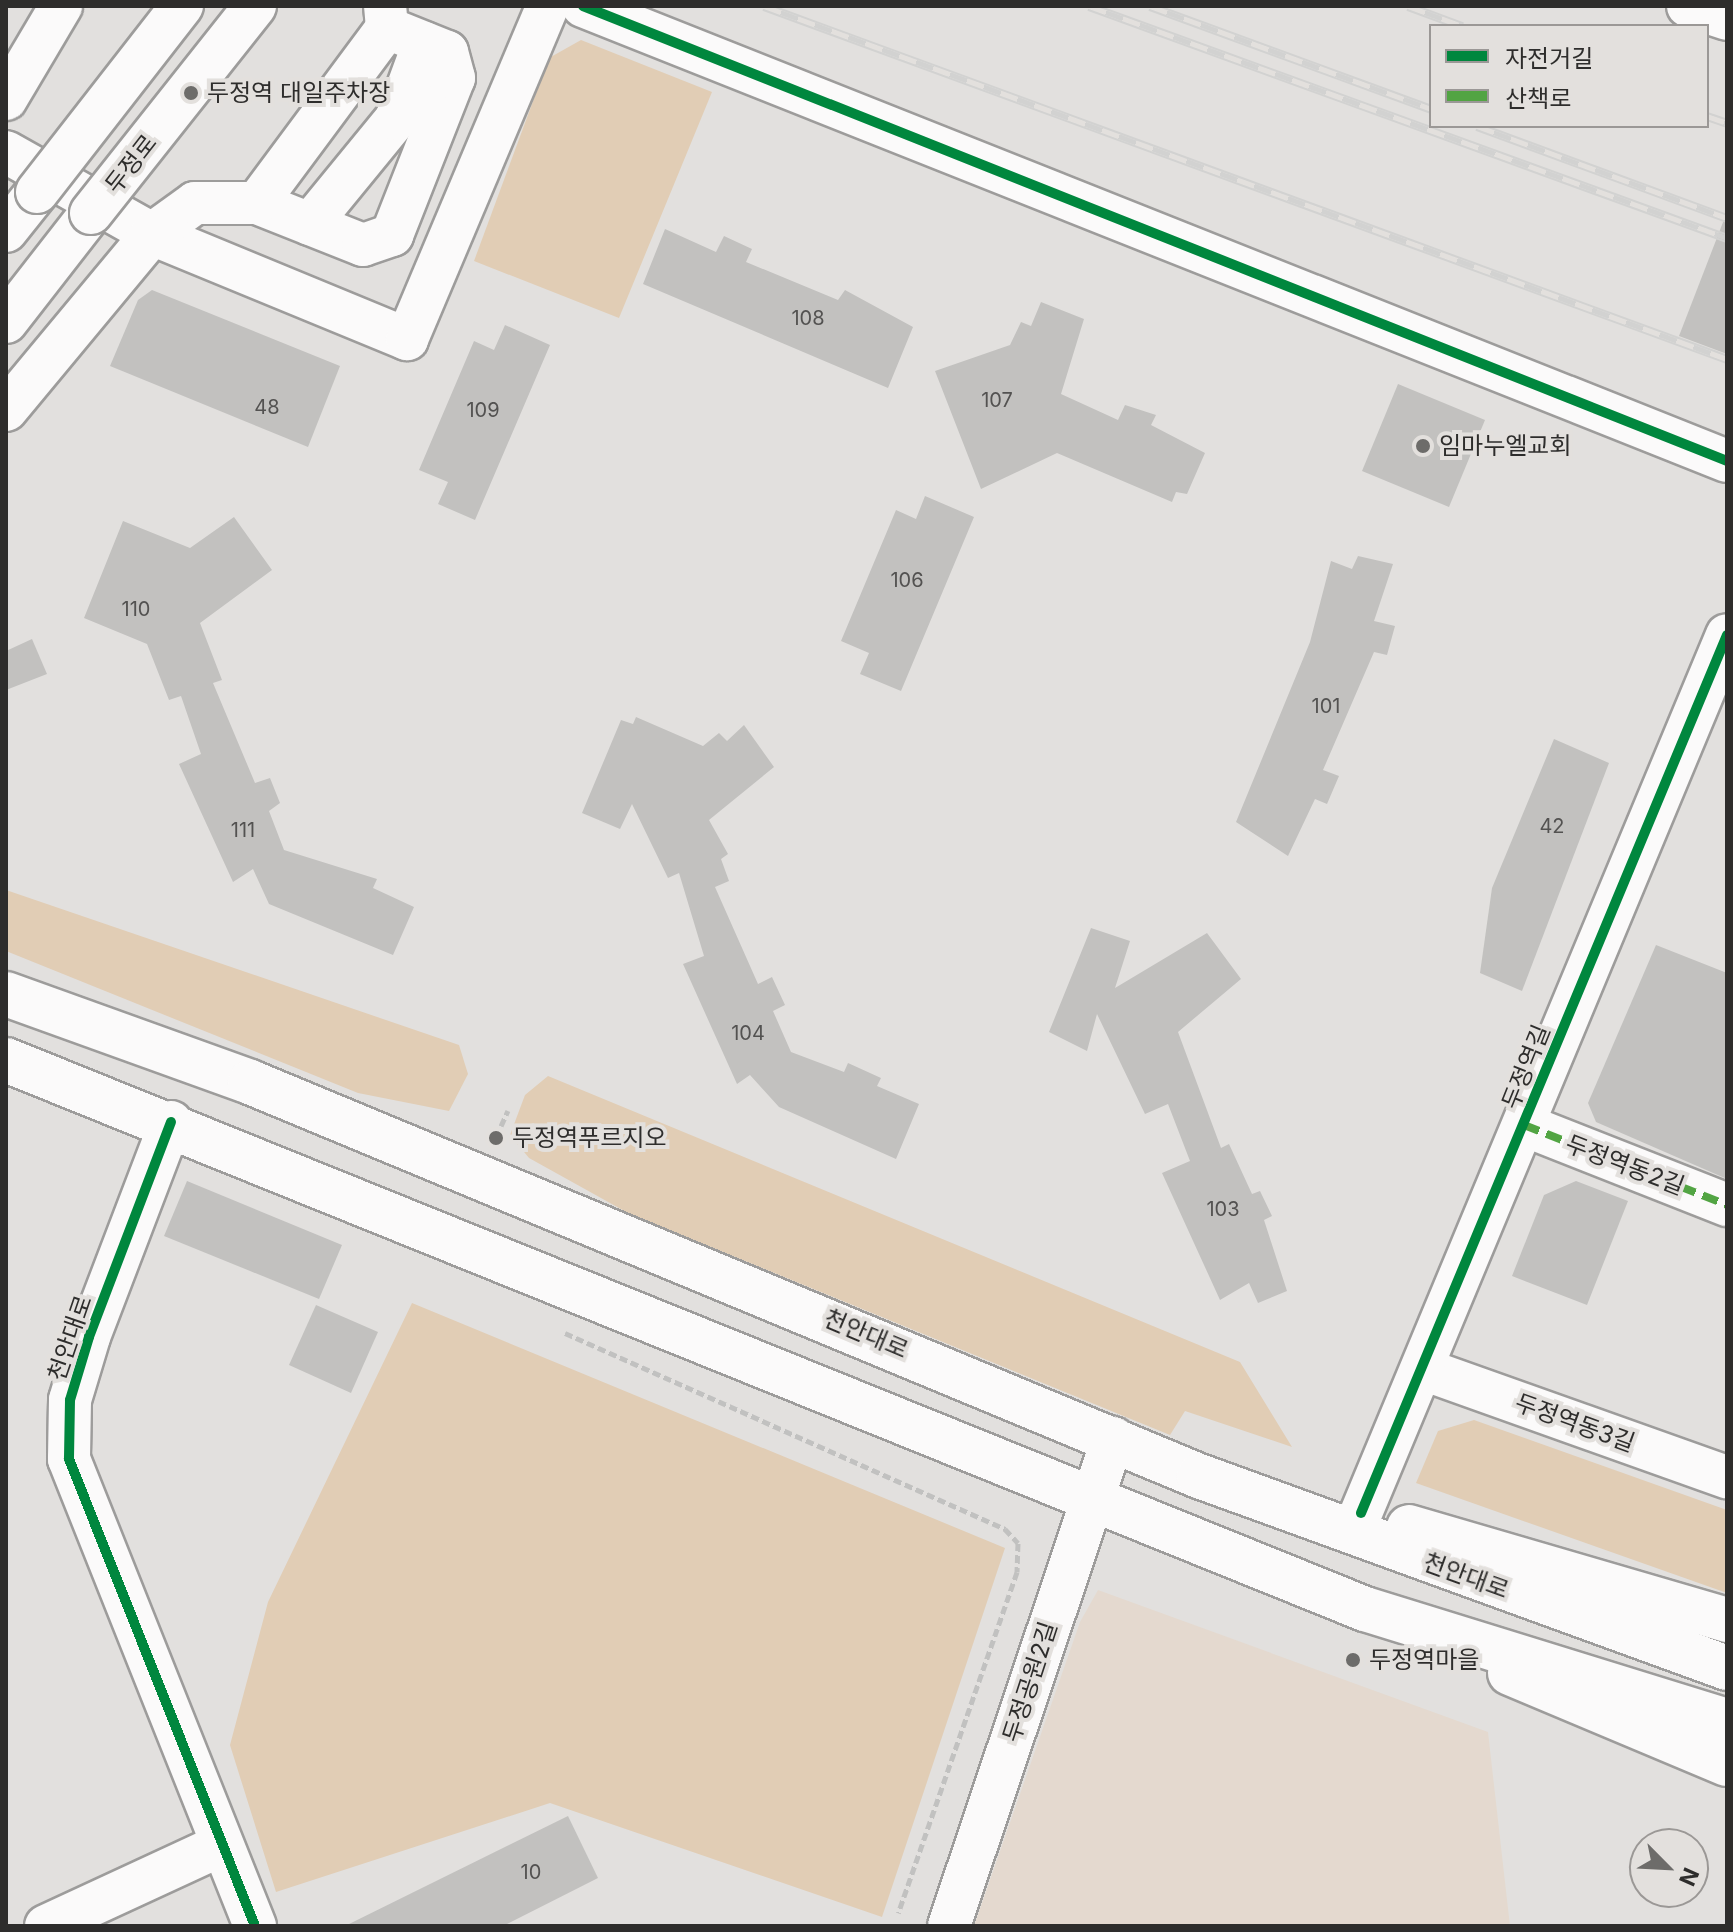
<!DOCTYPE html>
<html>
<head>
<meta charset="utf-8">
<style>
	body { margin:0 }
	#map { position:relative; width:1733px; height:1932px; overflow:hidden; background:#e2e0de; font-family:Inter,"Noto Sans KR",sans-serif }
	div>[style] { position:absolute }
	.industrial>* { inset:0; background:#e4d9cf }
	.green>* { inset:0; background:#e1cdb5 }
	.building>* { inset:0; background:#c2c1bf }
	.path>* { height:5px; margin-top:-2.5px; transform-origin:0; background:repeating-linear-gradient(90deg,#c1c1c0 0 8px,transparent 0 12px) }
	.roads { filter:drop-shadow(2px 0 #9d9c9b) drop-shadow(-2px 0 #9d9c9b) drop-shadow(0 2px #9d9c9b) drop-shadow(0 -2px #9d9c9b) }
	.minor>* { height:42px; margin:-21px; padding:0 21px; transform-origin:21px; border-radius:21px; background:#fbfafa }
	.major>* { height:44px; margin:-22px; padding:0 22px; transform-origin:22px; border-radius:22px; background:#fbfafa }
	.rail>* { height:9px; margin-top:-4.5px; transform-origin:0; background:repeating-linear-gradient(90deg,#e3e0dd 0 18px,#d2d2d1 0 36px); box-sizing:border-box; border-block:2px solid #d2d2d1 }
	.bridges { filter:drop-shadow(2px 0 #9d9c9b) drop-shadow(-2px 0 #9d9c9b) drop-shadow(0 2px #9d9c9b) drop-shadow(0 -2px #9d9c9b) }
	.minor-bridge>* { height:42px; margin:-21px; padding:0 21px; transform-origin:21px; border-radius:21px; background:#fbfafa }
	.quiet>* { height:8px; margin-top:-4px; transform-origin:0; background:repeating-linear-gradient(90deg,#52a443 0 16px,transparent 0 24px) }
	.cycleway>* { height:10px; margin:-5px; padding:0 5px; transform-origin:5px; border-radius:5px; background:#00873e }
	.dots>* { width:22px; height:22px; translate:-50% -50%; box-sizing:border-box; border:4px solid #e3e0dd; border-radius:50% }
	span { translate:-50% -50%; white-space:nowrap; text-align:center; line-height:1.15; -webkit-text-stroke:8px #e3e0dd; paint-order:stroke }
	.number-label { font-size:20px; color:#535251 }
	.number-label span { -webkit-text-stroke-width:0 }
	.poi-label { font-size:24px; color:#2e2d2c }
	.left { translate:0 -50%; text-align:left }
	.street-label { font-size:24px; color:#2e2d2c }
	.frame { position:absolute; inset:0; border:8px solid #2e2d2c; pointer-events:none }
	.legend { position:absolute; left:1429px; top:24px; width:280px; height:104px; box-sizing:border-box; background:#e3e0dd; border:2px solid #9b9896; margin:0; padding:10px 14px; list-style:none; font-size:24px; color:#2e2d2c }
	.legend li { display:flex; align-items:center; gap:16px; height:40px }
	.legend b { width:40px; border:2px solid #9b9896 }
	.north { position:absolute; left:1629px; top:1828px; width:80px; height:80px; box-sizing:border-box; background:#e3e0dd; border:2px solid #9b9896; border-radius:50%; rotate:114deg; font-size:22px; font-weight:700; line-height:32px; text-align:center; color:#2e2d2c }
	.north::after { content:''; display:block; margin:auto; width:28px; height:36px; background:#6d6c6a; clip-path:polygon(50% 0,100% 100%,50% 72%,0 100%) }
</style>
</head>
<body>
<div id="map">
	<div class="industrial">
		<i style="clip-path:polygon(1098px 1590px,1488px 1732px,1510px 1926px,974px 1926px,1080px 1622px)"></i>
	</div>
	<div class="green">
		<i style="clip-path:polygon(581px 40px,712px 92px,619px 318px,474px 261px,549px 58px)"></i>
		<i style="clip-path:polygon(6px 890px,459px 1045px,468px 1074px,449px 1111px,358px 1093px,6px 951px)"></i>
		<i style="clip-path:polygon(548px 1076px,1240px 1362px,1292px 1447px,1185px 1411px,1170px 1435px,628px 1213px,529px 1158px,510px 1135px,525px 1095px)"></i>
		<i style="clip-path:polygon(412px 1303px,1005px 1548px,882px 1917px,550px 1803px,276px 1892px,230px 1745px,268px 1602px)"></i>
		<i style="clip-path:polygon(1474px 1420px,1727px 1510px,1727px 1593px,1416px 1483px,1438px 1431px)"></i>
	</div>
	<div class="building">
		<i style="clip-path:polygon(1725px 217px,1727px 217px,1727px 354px,1679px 336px)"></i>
		<i style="clip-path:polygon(665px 229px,716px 252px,724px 236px,752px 249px,746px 262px,838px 300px,845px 290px,913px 327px,888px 388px,643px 284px)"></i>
		<i style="clip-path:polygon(152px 290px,340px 366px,308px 447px,110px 366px,138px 300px)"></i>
		<i style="clip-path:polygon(1041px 302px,1084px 319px,1061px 394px,1118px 420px,1125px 405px,1156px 415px,1151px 425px,1205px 453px,1187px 494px,1176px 492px,1172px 502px,1057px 453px,981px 489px,935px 371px,1010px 345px,1021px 322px,1031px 326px)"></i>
		<i style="clip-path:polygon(505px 325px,550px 345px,475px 520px,438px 504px,448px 482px,419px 470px,474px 341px,494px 350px)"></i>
		<i style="clip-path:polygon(1398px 384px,1485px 420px,1449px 507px,1362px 471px)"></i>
		<i style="clip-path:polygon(925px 496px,974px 517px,901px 691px,860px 674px,869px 653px,841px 641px,896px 510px,916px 519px)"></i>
		<i style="clip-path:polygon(234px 517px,272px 570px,200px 623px,222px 680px,213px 683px,255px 783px,270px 778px,280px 803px,269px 811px,284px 850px,377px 879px,373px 888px,414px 907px,393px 955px,269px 904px,253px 869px,233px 882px,179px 764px,201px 754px,181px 696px,169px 700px,147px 644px,84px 618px,123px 521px,190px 548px)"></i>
		<i style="clip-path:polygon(1358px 556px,1393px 564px,1374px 621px,1395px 626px,1387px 655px,1374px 652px,1323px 770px,1339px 776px,1327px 804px,1315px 799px,1288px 856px,1236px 822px,1310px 642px,1331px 561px,1352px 569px)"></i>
		<i style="clip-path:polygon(32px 639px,47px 674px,6px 690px,6px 651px)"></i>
		<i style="clip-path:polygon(636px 717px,703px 746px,719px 733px,727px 741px,744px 725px,774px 767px,709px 820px,728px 854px,721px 859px,729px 881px,715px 887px,758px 984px,772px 977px,785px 1005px,773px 1011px,791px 1052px,844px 1072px,848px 1063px,881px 1078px,877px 1086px,919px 1104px,896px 1159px,779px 1107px,750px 1075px,737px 1084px,683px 964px,704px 956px,679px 873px,668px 878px,632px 804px,620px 829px,582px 813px,621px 720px,633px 724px)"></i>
		<i style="clip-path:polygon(1554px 739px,1609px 763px,1522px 991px,1480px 973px,1492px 888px)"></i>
		<i style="clip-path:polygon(1091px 928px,1130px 941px,1115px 988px,1207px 933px,1241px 979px,1178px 1032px,1221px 1148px,1229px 1144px,1252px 1194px,1260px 1191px,1272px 1216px,1264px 1220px,1287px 1291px,1258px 1303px,1249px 1283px,1220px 1300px,1162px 1173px,1190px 1161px,1168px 1104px,1145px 1114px,1097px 1014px,1087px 1051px,1049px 1032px)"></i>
		<i style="clip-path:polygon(1656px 945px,1727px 973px,1727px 1179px,1596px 1122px,1588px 1103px)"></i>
		<i style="clip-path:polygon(187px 1181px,342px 1245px,319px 1299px,164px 1236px)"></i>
		<i style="clip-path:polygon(1576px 1181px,1628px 1201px,1587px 1305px,1512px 1276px,1544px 1195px)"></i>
		<i style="clip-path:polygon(316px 1305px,378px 1332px,351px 1393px,289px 1365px)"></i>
		<i style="clip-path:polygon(568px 1816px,598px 1878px,503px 1926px,345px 1926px)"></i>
	</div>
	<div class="path">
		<i style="left:501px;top:1126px;width:17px;rotate:-66deg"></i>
		<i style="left:565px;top:1333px;width:482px;rotate:24deg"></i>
		<i style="left:1005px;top:1529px;width:19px;rotate:47deg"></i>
		<i style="left:1018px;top:1543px;width:29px;rotate:92deg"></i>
		<i style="left:1017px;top:1572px;width:361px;rotate:109.2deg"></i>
	</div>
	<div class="roads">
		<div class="minor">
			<i style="left:583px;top:6px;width:1231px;rotate:21.69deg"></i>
			<i style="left:1688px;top:6px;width:41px;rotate:18.4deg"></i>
			<i style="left:6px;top:99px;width:108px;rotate:-59.4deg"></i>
			<i style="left:6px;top:152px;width:167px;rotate:29.3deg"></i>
			<i style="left:152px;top:234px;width:276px;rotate:22.4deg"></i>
			<i style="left:407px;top:339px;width:362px;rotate:-67.1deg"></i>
			<i style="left:257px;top:203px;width:114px;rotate:21.6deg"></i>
			<i style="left:363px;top:245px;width:31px;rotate:-19deg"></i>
			<i style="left:392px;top:235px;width:169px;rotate:-68.5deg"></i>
			<i style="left:454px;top:78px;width:27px;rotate:-105deg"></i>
			<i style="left:447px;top:52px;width:65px;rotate:-158.2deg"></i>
			<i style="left:310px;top:224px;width:136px;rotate:-50.7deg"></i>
			<i style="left:396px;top:119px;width:81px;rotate:-69.8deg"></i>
			<i style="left:6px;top:231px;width:50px;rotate:-51.5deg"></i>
			<i style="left:6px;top:322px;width:138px;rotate:-52.1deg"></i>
			<i style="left:6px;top:410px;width:229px;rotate:-50.3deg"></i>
			<i style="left:152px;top:234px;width:53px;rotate:-35.8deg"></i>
			<i style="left:195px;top:203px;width:62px"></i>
			<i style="left:257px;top:203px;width:218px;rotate:-53.4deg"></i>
			<i style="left:387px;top:28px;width:22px;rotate:-95deg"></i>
			<i style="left:171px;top:1122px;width:230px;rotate:110.9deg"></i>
			<i style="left:89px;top:1337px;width:66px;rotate:106.8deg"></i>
			<i style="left:70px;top:1400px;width:59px;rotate:91deg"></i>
			<i style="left:69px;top:1459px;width:503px;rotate:68.28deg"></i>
			<i style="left:1524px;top:1125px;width:218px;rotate:21.5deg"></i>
			<i style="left:1423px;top:1369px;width:323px;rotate:19.6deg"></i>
			<i style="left:1361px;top:1513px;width:951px;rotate:-67.37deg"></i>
			<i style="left:46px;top:1926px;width:191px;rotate:-24.8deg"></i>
			<i style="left:949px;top:1926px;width:515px;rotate:-71.42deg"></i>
		</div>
		<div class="major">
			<i style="left:6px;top:994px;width:259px;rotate:19.8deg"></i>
			<i style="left:250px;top:1082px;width:1028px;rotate:22.55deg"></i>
			<i style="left:1199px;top:1476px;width:562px;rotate:19.98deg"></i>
			<i style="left:6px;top:1060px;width:1466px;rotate:22deg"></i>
			<i style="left:1365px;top:1609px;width:379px;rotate:17.2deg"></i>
			<i style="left:1409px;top:1527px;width:331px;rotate:16.3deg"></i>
			<i style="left:1510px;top:1673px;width:235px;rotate:22.8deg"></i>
		</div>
	</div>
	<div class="rail">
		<i style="left:764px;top:6px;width:1026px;rotate:20.13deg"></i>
		<i style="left:1089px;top:6px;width:679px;rotate:19.98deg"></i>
		<i style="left:1150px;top:6px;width:299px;rotate:20.1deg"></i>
		<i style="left:1408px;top:6px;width:58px;rotate:20.3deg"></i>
		<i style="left:1707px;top:116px;width:21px;rotate:19deg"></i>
		<i style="left:1477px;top:126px;width:266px;rotate:20.2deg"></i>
	</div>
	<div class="bridges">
		<div class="minor-bridge">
			<i style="left:37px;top:192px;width:236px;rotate:-52.1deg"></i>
			<i style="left:91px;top:213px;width:264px;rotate:-51.6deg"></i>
		</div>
	</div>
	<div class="quiet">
		<i style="left:1524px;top:1125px;width:218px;rotate:21.5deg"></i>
	</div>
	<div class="cycleway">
		<i style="left:583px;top:6px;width:1231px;rotate:21.69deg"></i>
		<i style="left:171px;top:1122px;width:230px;rotate:110.9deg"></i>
		<i style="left:89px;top:1337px;width:66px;rotate:106.8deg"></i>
		<i style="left:70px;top:1400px;width:59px;rotate:91deg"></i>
		<i style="left:69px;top:1459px;width:503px;rotate:68.28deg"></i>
		<i style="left:1361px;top:1513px;width:951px;rotate:-67.37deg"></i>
	</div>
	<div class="dots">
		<i style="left:191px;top:93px;background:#6d6c6a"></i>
		<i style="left:1423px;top:446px;background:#6d6c6a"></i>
		<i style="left:496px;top:1138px;background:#6d6c6a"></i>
		<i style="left:1353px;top:1660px;background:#6d6c6a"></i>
	</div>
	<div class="number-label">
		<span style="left:808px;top:318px">108</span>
		<span style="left:997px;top:400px">107</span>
		<span style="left:267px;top:407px">48</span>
		<span style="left:483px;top:410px">109</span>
		<span style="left:907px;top:580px">106</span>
		<span style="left:136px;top:609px">110</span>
		<span style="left:1326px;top:706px">101</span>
		<span style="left:1552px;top:826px">42</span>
		<span style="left:243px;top:830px">111</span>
		<span style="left:748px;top:1033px">104</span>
		<span style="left:1223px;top:1209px">103</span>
		<span style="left:531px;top:1872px">10</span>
	</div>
	<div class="poi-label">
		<span class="left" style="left:207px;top:93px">두정역 대일주차장</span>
		<span class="left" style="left:1439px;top:446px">임마누엘교회</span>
		<span class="left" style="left:512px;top:1138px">두정역푸르지오</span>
		<span class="left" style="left:1369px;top:1660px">두정역마을</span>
	</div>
	<div class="street-label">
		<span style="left:131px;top:164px;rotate:-52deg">두정로</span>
		<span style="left:1526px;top:1067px;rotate:-68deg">두정역길</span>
		<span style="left:1625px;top:1165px;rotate:21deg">두정역동2길</span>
		<span style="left:866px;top:1334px;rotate:23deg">천안대로</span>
		<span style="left:70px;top:1338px;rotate:-71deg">천안대로</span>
		<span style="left:1575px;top:1423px;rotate:20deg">두정역동3길</span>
		<span style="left:1466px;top:1576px;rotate:20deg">천안대로</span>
		<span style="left:1030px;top:1682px;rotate:-72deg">두정공원2길</span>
	</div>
	<div class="frame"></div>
	<ul class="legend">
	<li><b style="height:10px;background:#00873e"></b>자전거길</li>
	<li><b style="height:10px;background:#52a443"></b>산책로</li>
	</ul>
	<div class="north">N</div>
</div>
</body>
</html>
